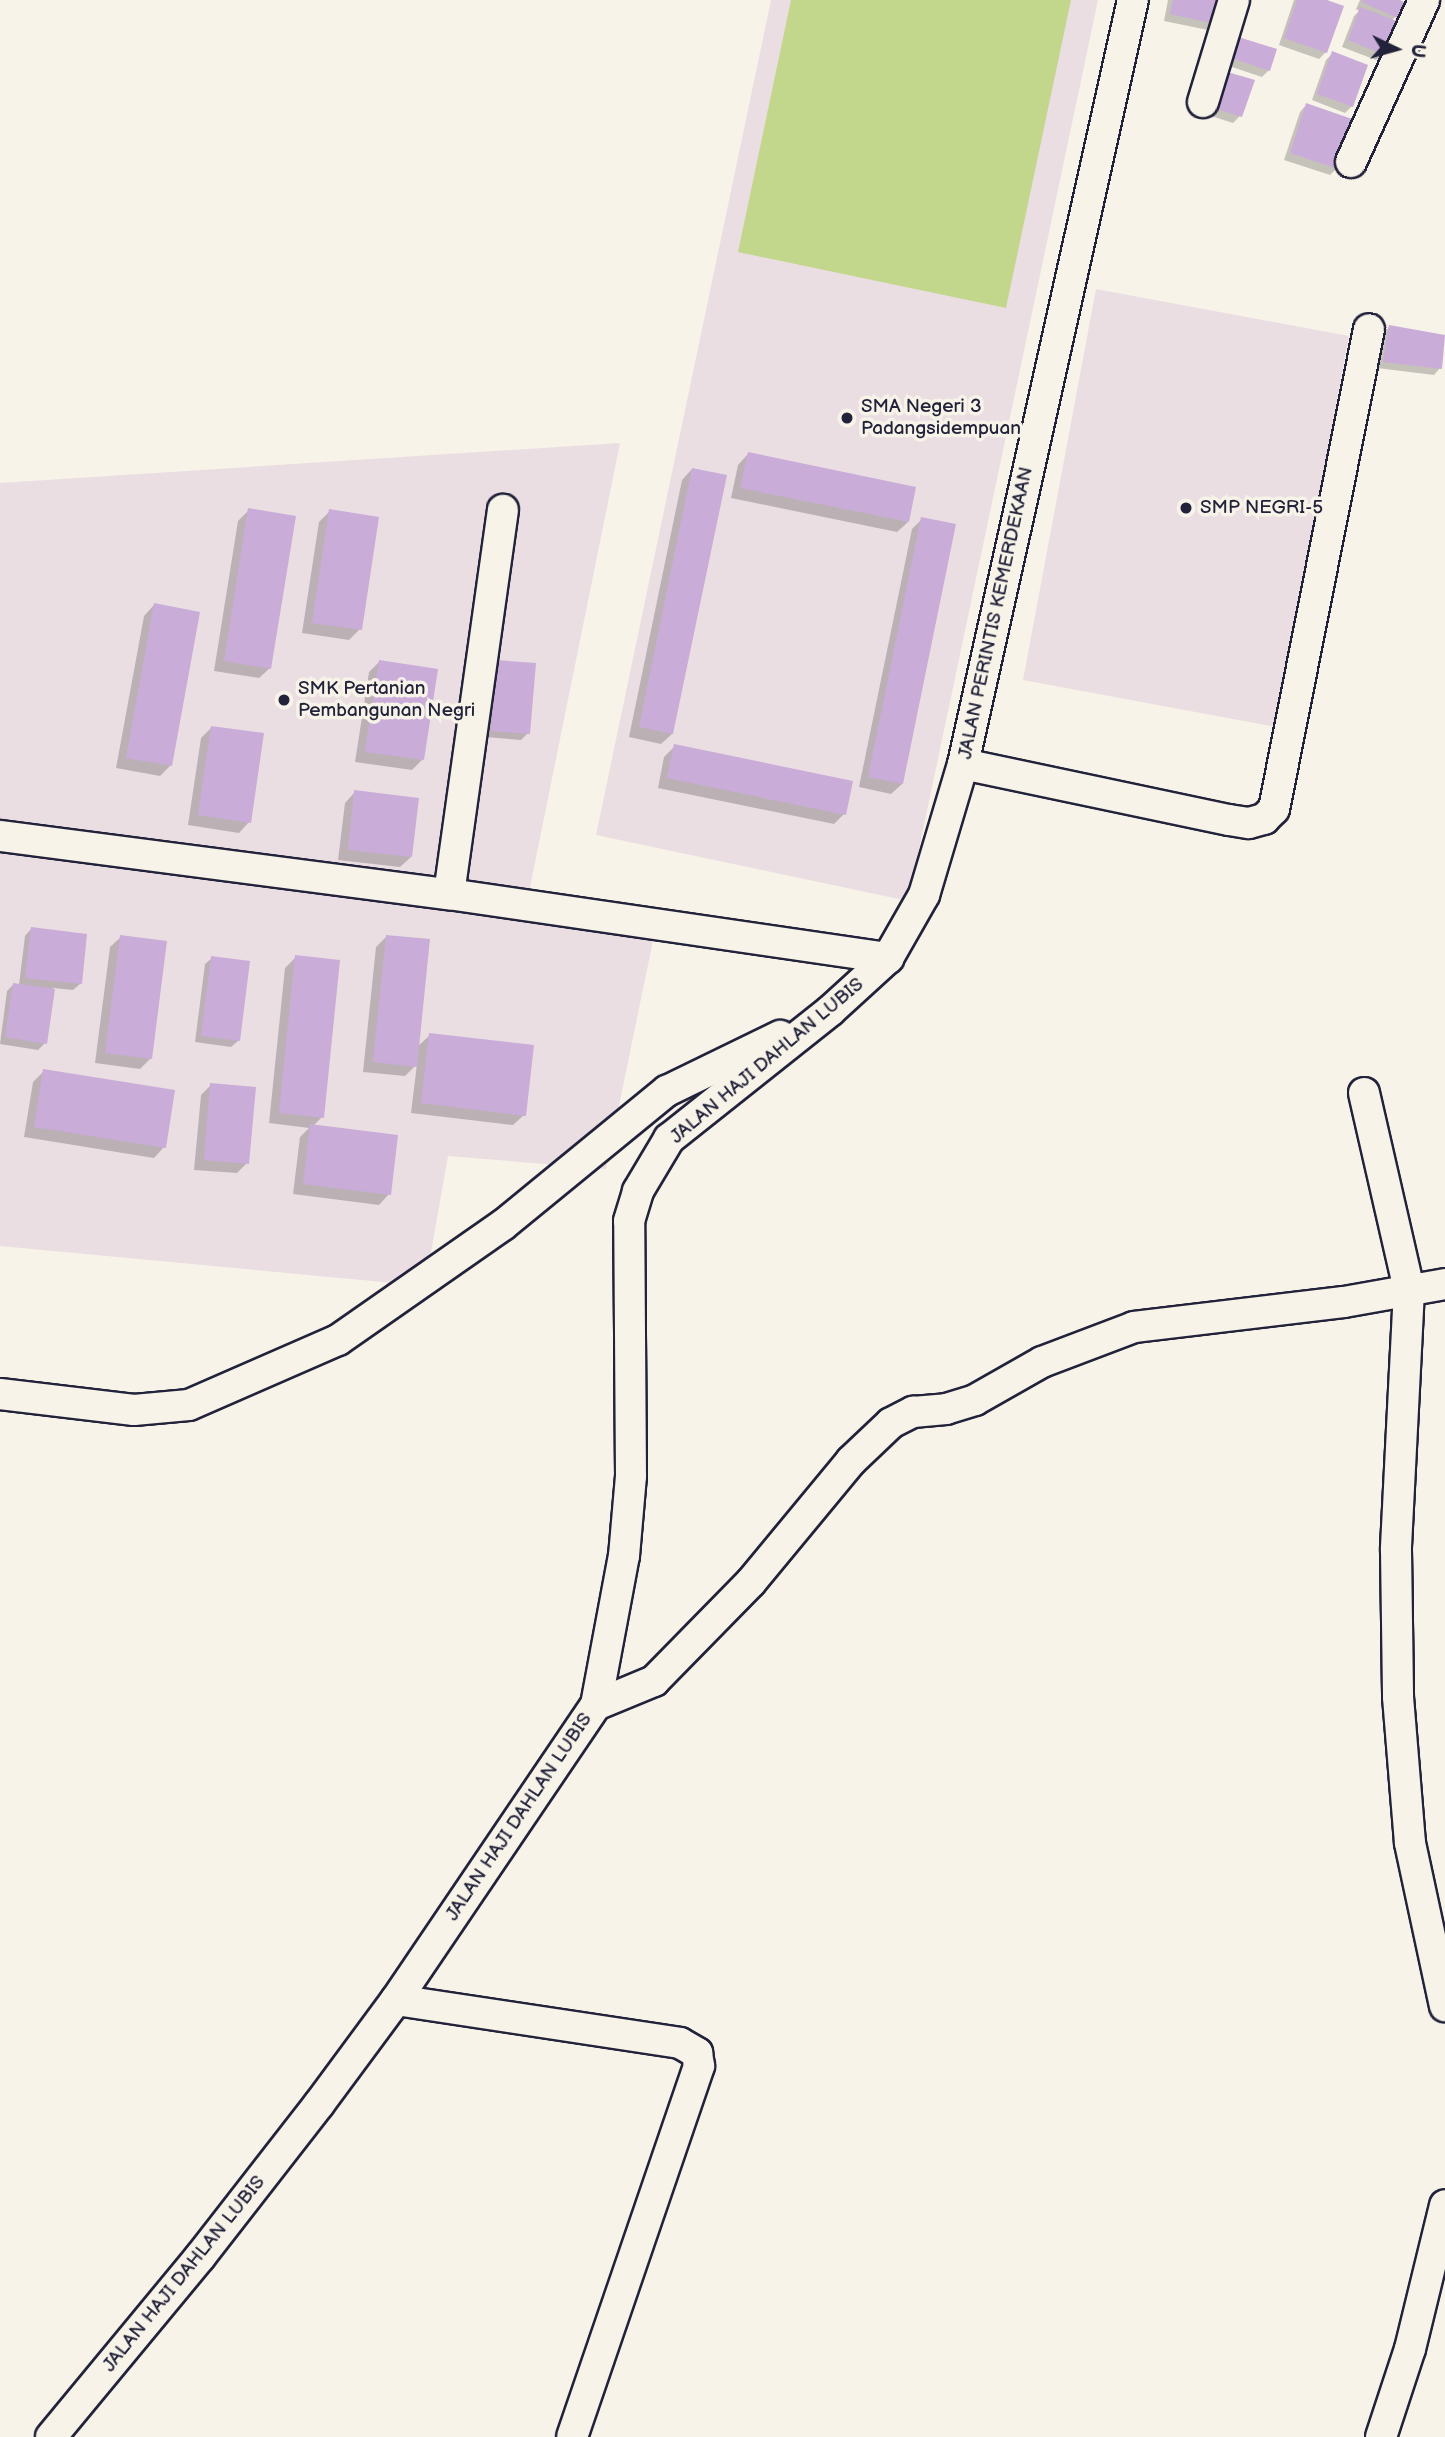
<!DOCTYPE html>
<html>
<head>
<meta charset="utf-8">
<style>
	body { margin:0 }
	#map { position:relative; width:1445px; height:2437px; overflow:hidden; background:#f7f3e8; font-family:"Balsamiq Sans",sans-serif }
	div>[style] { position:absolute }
	.built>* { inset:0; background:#eadee3 }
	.green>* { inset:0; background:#c3d78c }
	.shadow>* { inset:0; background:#0003 }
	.building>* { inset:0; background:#caacd8 }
	.roads { filter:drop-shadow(2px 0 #22223b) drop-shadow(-2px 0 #22223b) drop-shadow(0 2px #22223b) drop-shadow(0 -2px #22223b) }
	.minor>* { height:30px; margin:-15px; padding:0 15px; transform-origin:15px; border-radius:15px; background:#f7f3e8 }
	.dots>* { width:19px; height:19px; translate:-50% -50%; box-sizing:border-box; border:4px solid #f7f3e8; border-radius:50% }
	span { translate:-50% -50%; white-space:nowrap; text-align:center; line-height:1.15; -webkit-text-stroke:7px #f7f3e8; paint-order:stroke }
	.poi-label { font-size:19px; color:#22223b }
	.left { translate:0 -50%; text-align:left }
	.street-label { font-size:19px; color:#22223b }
	.north { position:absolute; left:1361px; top:14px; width:70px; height:70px; -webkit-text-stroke:5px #f7f3e8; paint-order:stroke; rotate:95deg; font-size:19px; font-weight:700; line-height:28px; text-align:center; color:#22223b }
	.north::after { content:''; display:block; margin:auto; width:24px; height:32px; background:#22223b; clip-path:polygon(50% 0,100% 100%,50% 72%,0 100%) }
</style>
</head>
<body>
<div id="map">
	<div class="built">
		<i style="clip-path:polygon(771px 0,1098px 0,908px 901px,596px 835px)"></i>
		<i style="clip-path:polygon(1096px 289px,1349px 336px,1276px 727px,1023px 680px)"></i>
		<i style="clip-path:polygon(620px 443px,524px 917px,656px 926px,606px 1169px,448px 1156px,425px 1286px,0 1246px,0 483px)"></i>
	</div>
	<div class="green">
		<i style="clip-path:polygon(791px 0,1071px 0,1006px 308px,738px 252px)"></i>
	</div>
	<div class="shadow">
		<i style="clip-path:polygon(1168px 0,1219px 0,1215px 23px,1208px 30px,1164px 21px)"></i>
		<i style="clip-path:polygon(1294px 0,1322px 0,1326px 52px,1319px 59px,1279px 45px)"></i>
		<i style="clip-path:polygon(1360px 0,1396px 0,1395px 17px,1391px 21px,1383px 54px,1376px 60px,1342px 47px,1354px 16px,1359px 11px,1356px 9px)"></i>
		<i style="clip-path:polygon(1226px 43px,1269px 70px,1262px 77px,1220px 63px)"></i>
		<i style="clip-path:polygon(1333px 53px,1352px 106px,1345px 113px,1312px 100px,1326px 60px)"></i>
		<i style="clip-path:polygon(1218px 80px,1240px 116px,1233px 123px,1208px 115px)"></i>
		<i style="clip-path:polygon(1306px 105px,1337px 168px,1330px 175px,1284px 160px,1300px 112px)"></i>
		<i style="clip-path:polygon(1389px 327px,1440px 368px,1434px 375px,1377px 368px,1383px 334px)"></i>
		<i style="clip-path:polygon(748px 454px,908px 522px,897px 532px,731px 498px,738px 465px)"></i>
		<i style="clip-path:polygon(692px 469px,672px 734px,661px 744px,629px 737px,682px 480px)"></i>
		<i style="clip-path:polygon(249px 510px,270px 668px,259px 678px,214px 671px,238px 521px)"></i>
		<i style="clip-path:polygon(330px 511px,360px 629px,349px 640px,302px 633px,319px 522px)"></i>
		<i style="clip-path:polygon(922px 519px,902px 784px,891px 794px,859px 787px,912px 529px)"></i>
		<i style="clip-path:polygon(154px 605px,170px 766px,160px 776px,116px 768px,144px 616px)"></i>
		<i style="clip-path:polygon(379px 662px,422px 760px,412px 770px,355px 762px,369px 672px)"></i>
		<i style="clip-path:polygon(497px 662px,528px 733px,521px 740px,485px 737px,490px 668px)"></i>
		<i style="clip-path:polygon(211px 728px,249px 822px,239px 833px,188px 825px,201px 738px)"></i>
		<i style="clip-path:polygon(675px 746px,844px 814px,834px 824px,658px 788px,664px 757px)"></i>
		<i style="clip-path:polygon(355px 792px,411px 857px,400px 867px,338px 860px,345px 803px)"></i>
		<i style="clip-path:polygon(31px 929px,80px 984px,73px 990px,53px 988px,45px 1043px,38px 1050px,0 1044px,7px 991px,14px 984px,19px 985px,25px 936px)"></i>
		<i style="clip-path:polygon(387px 936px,417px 1047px,430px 1035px,524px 1115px,513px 1125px,411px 1113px,417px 1064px,405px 1076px,363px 1072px,376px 947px)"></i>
		<i style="clip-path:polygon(121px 937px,151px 1058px,140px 1069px,95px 1063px,110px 947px)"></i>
		<i style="clip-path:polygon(296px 957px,322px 1117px,313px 1126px,389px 1194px,379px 1205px,293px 1194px,300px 1137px,309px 1128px,269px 1123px,285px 968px)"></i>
		<i style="clip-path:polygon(212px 958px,238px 1041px,231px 1047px,195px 1042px,205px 964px)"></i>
		<i style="clip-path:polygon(44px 1071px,164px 1147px,154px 1158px,24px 1137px,33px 1082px)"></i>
		<i style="clip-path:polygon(211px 1085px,247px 1163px,237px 1173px,194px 1170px,201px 1095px)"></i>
	</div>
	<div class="building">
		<i style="clip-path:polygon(1173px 0,1221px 0,1216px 24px,1170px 14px)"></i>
		<i style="clip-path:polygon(1297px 0,1327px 0,1344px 6px,1327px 53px,1284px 38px)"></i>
		<i style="clip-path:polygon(1363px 0,1400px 0,1404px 2px,1397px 18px,1362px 2px)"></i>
		<i style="clip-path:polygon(1360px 7px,1397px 21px,1385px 55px,1348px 40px)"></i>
		<i style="clip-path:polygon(1232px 35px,1277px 49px,1270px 71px,1225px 56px)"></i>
		<i style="clip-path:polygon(1332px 51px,1368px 65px,1353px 107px,1317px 94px)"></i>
		<i style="clip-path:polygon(1224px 71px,1255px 80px,1242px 117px,1214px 108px)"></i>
		<i style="clip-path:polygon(1306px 103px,1355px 120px,1338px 169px,1290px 153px)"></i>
		<i style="clip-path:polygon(1389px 325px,1445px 335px,1442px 369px,1383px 362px)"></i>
		<i style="clip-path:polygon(748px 452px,916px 487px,909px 522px,740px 488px)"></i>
		<i style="clip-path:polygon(692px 468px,727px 475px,673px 734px,639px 727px)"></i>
		<i style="clip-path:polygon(248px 508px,296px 516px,271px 669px,224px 661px)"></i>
		<i style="clip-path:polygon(329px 509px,379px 517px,362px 630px,312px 623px)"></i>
		<i style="clip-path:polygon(921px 517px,956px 524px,903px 784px,868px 777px)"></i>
		<i style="clip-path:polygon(154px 603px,200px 612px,172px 766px,126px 758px)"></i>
		<i style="clip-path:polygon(379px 660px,438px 669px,424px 760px,365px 752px)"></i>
		<i style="clip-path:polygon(496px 660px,536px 663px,530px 734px,491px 731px)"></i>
		<i style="clip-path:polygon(211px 726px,264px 733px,251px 823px,198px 815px)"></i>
		<i style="clip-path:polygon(674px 744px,853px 781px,846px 815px,667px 778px)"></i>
		<i style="clip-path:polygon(354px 790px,419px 798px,412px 857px,348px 850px)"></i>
		<i style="clip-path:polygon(31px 927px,87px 934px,82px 984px,25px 978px)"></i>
		<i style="clip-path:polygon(120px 935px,167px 941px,152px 1059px,105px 1053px)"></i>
		<i style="clip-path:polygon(386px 935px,430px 939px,417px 1067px,373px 1062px)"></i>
		<i style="clip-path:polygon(295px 955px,340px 960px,324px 1118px,279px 1113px)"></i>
		<i style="clip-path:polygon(211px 956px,250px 961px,240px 1041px,201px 1036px)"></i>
		<i style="clip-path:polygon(13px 983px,55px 989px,47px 1044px,5px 1037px)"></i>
		<i style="clip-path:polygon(429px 1033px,534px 1045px,526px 1116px,421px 1103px)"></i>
		<i style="clip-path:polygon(43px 1069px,175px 1090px,166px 1148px,34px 1127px)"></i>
		<i style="clip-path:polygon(210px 1083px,256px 1087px,249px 1164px,204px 1160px)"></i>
		<i style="clip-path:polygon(310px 1124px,398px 1135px,391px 1195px,303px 1184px)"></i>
	</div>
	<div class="roads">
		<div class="minor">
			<i style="left:1203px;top:102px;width:107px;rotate:-73.1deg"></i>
			<i style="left:1351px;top:162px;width:178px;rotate:-65.7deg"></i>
			<i style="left:963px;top:764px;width:272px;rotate:11.9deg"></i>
			<i style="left:1229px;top:820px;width:20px;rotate:9deg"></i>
			<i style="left:1249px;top:823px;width:16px;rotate:-15deg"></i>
			<i style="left:1264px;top:819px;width:14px;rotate:-45deg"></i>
			<i style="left:1274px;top:809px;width:489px;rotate:-78.8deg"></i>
			<i style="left:0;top:836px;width:453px;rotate:7.4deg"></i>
			<i style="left:449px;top:894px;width:444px;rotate:8.3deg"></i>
			<i style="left:449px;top:894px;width:388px;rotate:-82deg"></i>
			<i style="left:1364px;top:1093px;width:202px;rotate:77.1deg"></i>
			<i style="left:1409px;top:1290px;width:260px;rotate:92.9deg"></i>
			<i style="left:1396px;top:1550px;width:147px;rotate:89.2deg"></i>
			<i style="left:1398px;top:1697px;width:146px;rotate:85.3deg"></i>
			<i style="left:1410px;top:1843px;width:167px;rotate:77.9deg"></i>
			<i style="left:0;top:1394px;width:135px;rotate:6.8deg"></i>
			<i style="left:134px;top:1410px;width:55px;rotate:-5.2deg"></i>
			<i style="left:189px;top:1405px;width:163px;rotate:-23.6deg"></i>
			<i style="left:338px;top:1340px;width:201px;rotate:-34.9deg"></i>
			<i style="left:503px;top:1225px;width:212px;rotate:-39.3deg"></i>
			<i style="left:667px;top:1091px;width:126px;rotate:-26deg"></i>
			<i style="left:596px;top:1705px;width:63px;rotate:-22.5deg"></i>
			<i style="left:654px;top:1681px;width:139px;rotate:-45.6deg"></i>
			<i style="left:751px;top:1582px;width:157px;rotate:-50.4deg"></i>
			<i style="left:851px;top:1461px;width:55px;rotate:-43.5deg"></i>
			<i style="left:891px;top:1423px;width:25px;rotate:-27deg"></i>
			<i style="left:913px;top:1412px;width:33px;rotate:-5deg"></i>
			<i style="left:946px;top:1409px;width:30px;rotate:-17deg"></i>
			<i style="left:975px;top:1400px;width:77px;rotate:-29.6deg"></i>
			<i style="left:1042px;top:1362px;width:98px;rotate:-20.8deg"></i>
			<i style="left:1134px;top:1327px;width:211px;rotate:-6.8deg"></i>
			<i style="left:1344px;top:1302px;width:103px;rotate:-10.1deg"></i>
			<i style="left:396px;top:2000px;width:287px;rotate:8.6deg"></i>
			<i style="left:680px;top:2043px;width:20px;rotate:30deg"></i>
			<i style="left:697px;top:2053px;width:13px;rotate:81deg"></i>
			<i style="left:699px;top:2066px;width:392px;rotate:108.9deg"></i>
			<i style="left:51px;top:2437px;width:234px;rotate:-50.4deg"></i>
			<i style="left:200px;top:2257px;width:194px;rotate:-52.1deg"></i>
			<i style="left:319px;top:2104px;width:129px;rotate:-53.5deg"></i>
			<i style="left:396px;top:2000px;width:356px;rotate:-55.9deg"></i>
			<i style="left:596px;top:1705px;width:152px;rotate:-79.4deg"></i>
			<i style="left:624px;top:1556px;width:80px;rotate:-85deg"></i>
			<i style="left:631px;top:1476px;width:255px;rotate:-90.4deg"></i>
			<i style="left:629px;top:1221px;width:31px;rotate:-73deg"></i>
			<i style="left:638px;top:1191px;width:61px;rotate:-59.2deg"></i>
			<i style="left:669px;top:1139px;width:206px;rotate:-38.5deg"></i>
			<i style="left:830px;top:1011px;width:79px;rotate:-42.4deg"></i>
			<i style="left:888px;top:958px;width:73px;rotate:-60.3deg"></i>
			<i style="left:924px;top:895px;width:137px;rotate:-73.4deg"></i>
			<i style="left:963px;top:764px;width:783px;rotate:-77.46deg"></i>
			<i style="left:1381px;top:2437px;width:93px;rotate:-71.8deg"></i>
			<i style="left:1410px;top:2349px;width:148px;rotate:-76.3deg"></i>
		</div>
	</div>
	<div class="dots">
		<i style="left:847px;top:418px;background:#22223b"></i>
		<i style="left:1186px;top:508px;background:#22223b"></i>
		<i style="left:284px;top:700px;background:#22223b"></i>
	</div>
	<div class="poi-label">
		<span class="left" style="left:861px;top:418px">SMA Negeri 3<br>Padangsidempuan</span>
		<span class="left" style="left:1200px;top:508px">SMP NEGRI-5</span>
		<span class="left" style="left:298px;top:700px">SMK Pertanian<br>Pembangunan Negri</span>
	</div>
	<div class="street-label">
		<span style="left:996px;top:613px;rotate:-78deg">JALAN PERINTIS KEMERDEKAAN</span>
		<span style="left:767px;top:1061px;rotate:-40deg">JALAN HAJI DAHLAN LUBIS</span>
		<span style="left:519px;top:1817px;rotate:-56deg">JALAN HAJI DAHLAN LUBIS</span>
		<span style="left:184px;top:2274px;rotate:-51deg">JALAN HAJI DAHLAN LUBIS</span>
	</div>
	<div class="north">U</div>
</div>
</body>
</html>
